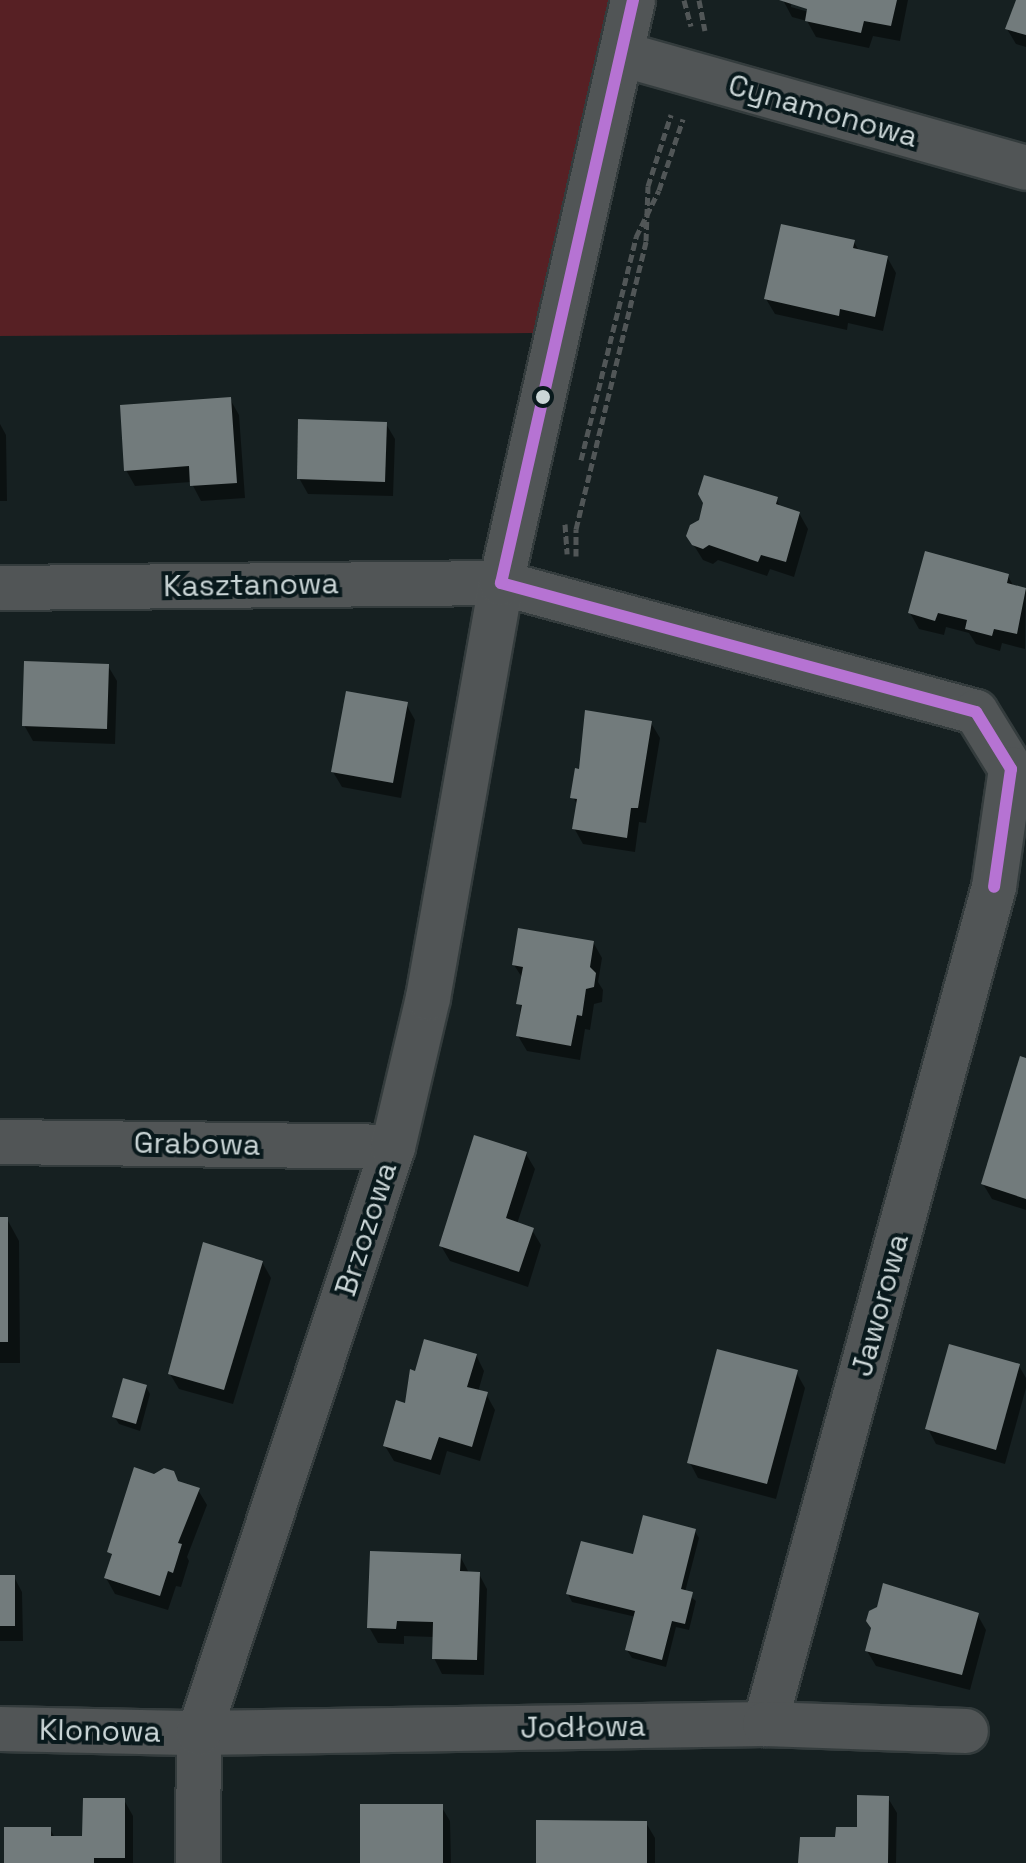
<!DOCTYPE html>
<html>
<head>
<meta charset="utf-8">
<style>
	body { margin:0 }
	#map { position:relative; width:1026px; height:1863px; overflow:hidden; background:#162021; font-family:"Space Grotesk",sans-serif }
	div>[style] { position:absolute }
	.green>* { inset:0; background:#572024 }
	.shadow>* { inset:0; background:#0007 }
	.building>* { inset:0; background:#727b7c }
	.path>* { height:5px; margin-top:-2.5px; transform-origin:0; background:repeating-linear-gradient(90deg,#515657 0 8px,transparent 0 12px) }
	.roads { filter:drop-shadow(2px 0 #343c3d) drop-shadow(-2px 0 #343c3d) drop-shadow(0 2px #343c3d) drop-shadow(0 -2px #343c3d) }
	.minor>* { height:44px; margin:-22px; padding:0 22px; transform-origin:22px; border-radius:22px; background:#515556 }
	.bus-1>* { height:12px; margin:-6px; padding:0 6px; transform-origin:6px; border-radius:6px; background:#b673d3 }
	.dots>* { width:22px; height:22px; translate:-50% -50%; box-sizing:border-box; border:4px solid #09191c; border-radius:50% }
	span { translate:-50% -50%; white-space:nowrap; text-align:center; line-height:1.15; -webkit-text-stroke:8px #09191c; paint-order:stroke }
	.street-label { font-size:30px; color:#cbd6d7 }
</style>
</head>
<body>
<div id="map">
	<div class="green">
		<i style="clip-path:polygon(0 0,611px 0,533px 333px,0 336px)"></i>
	</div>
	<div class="shadow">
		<i style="clip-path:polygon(evenodd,783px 0,908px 0,900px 41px,873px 36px,869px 48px,816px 37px,807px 21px,792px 17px,783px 0,791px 2px,818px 10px,816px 14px,791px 7px,791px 2px)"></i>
		<i style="clip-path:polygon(1018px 0,1026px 0,1026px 47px,1016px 44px,1007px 29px)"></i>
		<i style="clip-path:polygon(854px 242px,859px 251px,887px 257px,896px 273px,883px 331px,848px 323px,847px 330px,775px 314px,766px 299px)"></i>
		<i style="clip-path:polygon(230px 399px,239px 415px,245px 498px,201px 501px,191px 482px,135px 486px,126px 470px)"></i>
		<i style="clip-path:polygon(0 424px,6px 435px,7px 501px,0 501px)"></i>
		<i style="clip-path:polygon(386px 424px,395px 439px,393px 496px,308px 494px,299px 478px)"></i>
		<i style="clip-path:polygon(776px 499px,781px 508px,799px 513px,808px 529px,794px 577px,770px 569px,767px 576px,718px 560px,713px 564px,703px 560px,688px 536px)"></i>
		<i style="clip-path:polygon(1008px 576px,1014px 587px,1026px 590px,1025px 649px,1002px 643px,1000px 651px,976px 644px,969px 633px,946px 627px,944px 635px,919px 629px,910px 613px)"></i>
		<i style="clip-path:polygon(108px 666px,117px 681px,115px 744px,33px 741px,24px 725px)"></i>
		<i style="clip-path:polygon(406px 704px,415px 720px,401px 798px,342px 787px,333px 772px)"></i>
		<i style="clip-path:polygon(651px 723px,660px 738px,646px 823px,639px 822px,635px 852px,583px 844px,574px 828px,578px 806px,573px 797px)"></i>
		<i style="clip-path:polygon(593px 942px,602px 958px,598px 982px,603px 990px,602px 1002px,594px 1004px,590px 1030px,585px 1029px,580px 1060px,527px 1051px,518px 1036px,523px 979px,514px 965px)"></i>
		<i style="clip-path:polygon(1026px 1060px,1026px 1210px,992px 1199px,983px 1184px)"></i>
		<i style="clip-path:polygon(526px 1154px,535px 1169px,517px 1224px,532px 1230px,541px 1245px,528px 1287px,450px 1261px,441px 1246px)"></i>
		<i style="clip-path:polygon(0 1219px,7px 1219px,19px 1241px,20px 1363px,0 1363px)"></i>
		<i style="clip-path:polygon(262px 1262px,271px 1278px,233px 1404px,179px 1389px,170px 1374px)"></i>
		<i style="clip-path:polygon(476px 1355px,484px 1371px,478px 1392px,486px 1394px,495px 1410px,480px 1461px,447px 1451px,440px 1475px,394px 1461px,385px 1446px,407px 1406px)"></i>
		<i style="clip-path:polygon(1019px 1366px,1026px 1378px,1026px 1388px,1005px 1464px,936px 1444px,928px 1429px)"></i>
		<i style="clip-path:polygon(796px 1372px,805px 1388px,776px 1499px,698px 1478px,690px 1463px)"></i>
		<i style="clip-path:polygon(146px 1387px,150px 1394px,140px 1431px,119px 1424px,114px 1416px)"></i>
		<i style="clip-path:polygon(178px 1483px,198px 1490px,207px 1505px,187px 1557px,189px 1561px,181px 1587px,176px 1586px,168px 1610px,115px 1594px,106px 1578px,113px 1558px,110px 1552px)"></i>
		<i style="clip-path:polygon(694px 1530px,699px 1538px,685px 1592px,696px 1601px,689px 1630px,676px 1627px,666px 1667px,632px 1658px,627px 1650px,636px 1617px,572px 1602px,568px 1594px,634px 1557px)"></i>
		<i style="clip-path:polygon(460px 1556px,469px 1573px,479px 1574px,487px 1589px,484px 1675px,442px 1674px,434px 1658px,434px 1637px,404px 1636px,404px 1644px,378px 1643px,369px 1627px)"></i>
		<i style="clip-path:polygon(0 1577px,14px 1577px,22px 1592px,23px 1641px,0 1641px)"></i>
		<i style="clip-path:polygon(977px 1614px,986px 1630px,970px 1690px,876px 1666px,867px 1651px,873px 1628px)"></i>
		<i style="clip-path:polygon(888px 1798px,897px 1813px,896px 1863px,800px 1863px,859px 1829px)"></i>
		<i style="clip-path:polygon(124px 1800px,133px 1816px,133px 1863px,6px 1863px,50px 1829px,55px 1838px,84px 1839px)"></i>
		<i style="clip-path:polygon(441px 1806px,450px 1821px,451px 1863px,362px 1863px)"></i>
		<i style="clip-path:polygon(646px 1823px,655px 1838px,655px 1863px,538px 1863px)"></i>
	</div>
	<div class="building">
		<i style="clip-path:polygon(779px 0,897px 0,891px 26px,864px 21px,861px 33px,805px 21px,807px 9px)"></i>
		<i style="clip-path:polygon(1016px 0,1026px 0,1026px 35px,1005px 29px)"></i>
		<i style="clip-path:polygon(781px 224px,855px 240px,853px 248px,888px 256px,875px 317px,840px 309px,839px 316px,764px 299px)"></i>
		<i style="clip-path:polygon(231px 397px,237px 483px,190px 486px,189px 466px,124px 471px,120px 405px)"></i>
		<i style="clip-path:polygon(298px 419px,387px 422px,385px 482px,297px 479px)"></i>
		<i style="clip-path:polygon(704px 475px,778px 497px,776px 504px,800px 512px,786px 562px,761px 555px,758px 562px,709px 545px,703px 549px,692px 545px,686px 536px,690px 525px,699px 520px,703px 503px,698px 494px)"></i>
		<i style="clip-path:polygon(925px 551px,1009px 574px,1007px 583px,1026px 588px,1017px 634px,994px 629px,992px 636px,965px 629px,967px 620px,938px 613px,935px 621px,908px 613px)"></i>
		<i style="clip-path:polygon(24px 661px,109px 664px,107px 729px,22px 726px)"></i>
		<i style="clip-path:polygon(346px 691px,408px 702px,393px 783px,331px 772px)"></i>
		<i style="clip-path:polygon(585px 710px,652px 721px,638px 808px,631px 808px,627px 838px,572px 829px,577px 799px,570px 798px,575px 768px,579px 769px)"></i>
		<i style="clip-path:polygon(518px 928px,594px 941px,590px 967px,596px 973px,594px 987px,586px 989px,582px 1016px,577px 1015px,571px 1046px,516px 1036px,522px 1005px,516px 1004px,523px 967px,512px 965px)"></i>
		<i style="clip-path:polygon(1020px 1056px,1026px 1058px,1026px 1199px,981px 1184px)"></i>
		<i style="clip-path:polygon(474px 1135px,527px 1152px,506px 1218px,534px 1228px,519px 1272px,439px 1246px)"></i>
		<i style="clip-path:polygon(0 1217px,8px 1217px,8px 1342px,0 1342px)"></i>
		<i style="clip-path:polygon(203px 1242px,263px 1261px,224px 1390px,168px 1374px)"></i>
		<i style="clip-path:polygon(424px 1339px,477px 1354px,467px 1387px,488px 1392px,472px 1447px,439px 1437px,431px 1460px,383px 1446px,396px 1400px,405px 1403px,410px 1369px,415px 1371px)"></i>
		<i style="clip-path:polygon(949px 1344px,1020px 1364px,996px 1450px,925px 1429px)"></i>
		<i style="clip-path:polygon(717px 1349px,798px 1370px,767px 1484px,687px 1463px)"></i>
		<i style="clip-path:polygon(123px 1378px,147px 1385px,136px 1424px,112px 1417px)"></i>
		<i style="clip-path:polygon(134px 1467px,154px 1474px,164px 1468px,174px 1471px,178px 1481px,200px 1488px,178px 1543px,182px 1544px,173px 1573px,168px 1571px,160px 1596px,104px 1578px,112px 1554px,107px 1552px)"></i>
		<i style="clip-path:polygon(643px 1515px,696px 1529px,681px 1589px,693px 1592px,685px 1624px,672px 1621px,662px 1660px,625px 1650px,635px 1611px,566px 1594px,581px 1541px,633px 1554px)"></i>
		<i style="clip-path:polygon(370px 1551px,461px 1554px,460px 1571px,480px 1572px,477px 1660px,432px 1659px,433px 1622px,397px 1621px,396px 1629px,367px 1628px)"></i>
		<i style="clip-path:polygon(0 1575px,15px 1575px,15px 1626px,0 1626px)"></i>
		<i style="clip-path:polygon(883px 1583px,979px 1613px,962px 1675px,865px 1651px,871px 1628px,866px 1621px,869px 1611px,877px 1607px)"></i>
		<i style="clip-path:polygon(857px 1795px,889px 1796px,888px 1863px,798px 1863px,800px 1837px,835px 1837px,836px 1827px,857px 1827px)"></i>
		<i style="clip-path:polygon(83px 1798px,125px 1798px,125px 1858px,94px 1858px,94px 1863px,4px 1863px,4px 1827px,51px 1827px,51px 1836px,82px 1836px)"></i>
		<i style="clip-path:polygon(360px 1804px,443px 1804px,443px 1863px,360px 1863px)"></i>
		<i style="clip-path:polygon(536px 1820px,647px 1821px,647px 1863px,536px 1863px)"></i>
	</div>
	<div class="path">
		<i style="left:684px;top:0;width:27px;rotate:75deg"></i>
		<i style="left:699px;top:0;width:31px;rotate:79deg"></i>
		<i style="left:581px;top:460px;width:230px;rotate:-76.1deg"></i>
		<i style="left:636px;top:237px;width:52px;rotate:-63.9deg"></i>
		<i style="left:659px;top:190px;width:75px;rotate:-71.3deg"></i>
		<i style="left:565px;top:524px;width:30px;rotate:86deg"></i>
		<i style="left:576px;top:556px;width:27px;rotate:-90deg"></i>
		<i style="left:576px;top:529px;width:296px;rotate:-76.3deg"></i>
		<i style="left:646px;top:241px;width:55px;rotate:-87.9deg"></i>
		<i style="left:648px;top:186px;width:75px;rotate:-72.1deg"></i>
	</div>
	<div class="roads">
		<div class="minor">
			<i style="left:621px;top:54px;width:421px;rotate:15.7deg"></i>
			<i style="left:0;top:588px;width:501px;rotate:-0.57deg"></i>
			<i style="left:501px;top:583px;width:492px;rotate:15.2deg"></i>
			<i style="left:976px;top:712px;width:67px;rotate:58.4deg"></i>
			<i style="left:1011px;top:769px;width:119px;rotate:98.2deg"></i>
			<i style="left:994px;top:887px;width:868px;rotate:105.3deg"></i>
			<i style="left:0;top:1142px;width:393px;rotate:0.7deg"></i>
			<i style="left:0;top:1729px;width:199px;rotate:1.2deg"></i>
			<i style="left:199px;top:1733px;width:566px;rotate:-0.91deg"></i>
			<i style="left:765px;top:1724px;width:201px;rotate:2deg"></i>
			<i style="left:198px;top:1863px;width:130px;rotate:-89.6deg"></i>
			<i style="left:199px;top:1733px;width:617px;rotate:-71.68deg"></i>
			<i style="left:393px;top:1147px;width:153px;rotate:-76.8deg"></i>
			<i style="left:428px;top:998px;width:421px;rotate:-80deg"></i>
			<i style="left:501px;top:583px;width:598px;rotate:-77.24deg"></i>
		</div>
	</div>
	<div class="bus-1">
		<i style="left:501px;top:583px;width:492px;rotate:15.2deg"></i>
		<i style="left:976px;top:712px;width:67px;rotate:58.4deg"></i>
		<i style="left:1011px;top:769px;width:119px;rotate:98.2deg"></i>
		<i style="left:501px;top:583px;width:598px;rotate:-77.24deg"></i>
	</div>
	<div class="dots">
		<i style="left:543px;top:397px;background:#cbd6d7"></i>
	</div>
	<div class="street-label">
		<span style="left:823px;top:111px;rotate:16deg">Cynamonowa</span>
		<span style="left:251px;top:585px;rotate:-1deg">Kasztanowa</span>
		<span style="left:197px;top:1144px;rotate:1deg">Grabowa</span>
		<span style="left:366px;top:1229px;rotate:-72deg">Brzozowa</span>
		<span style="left:880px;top:1305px;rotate:-75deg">Jaworowa</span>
		<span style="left:583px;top:1727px;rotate:-1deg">Jodłowa</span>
		<span style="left:100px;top:1731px;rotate:1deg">Klonowa</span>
	</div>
</div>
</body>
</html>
